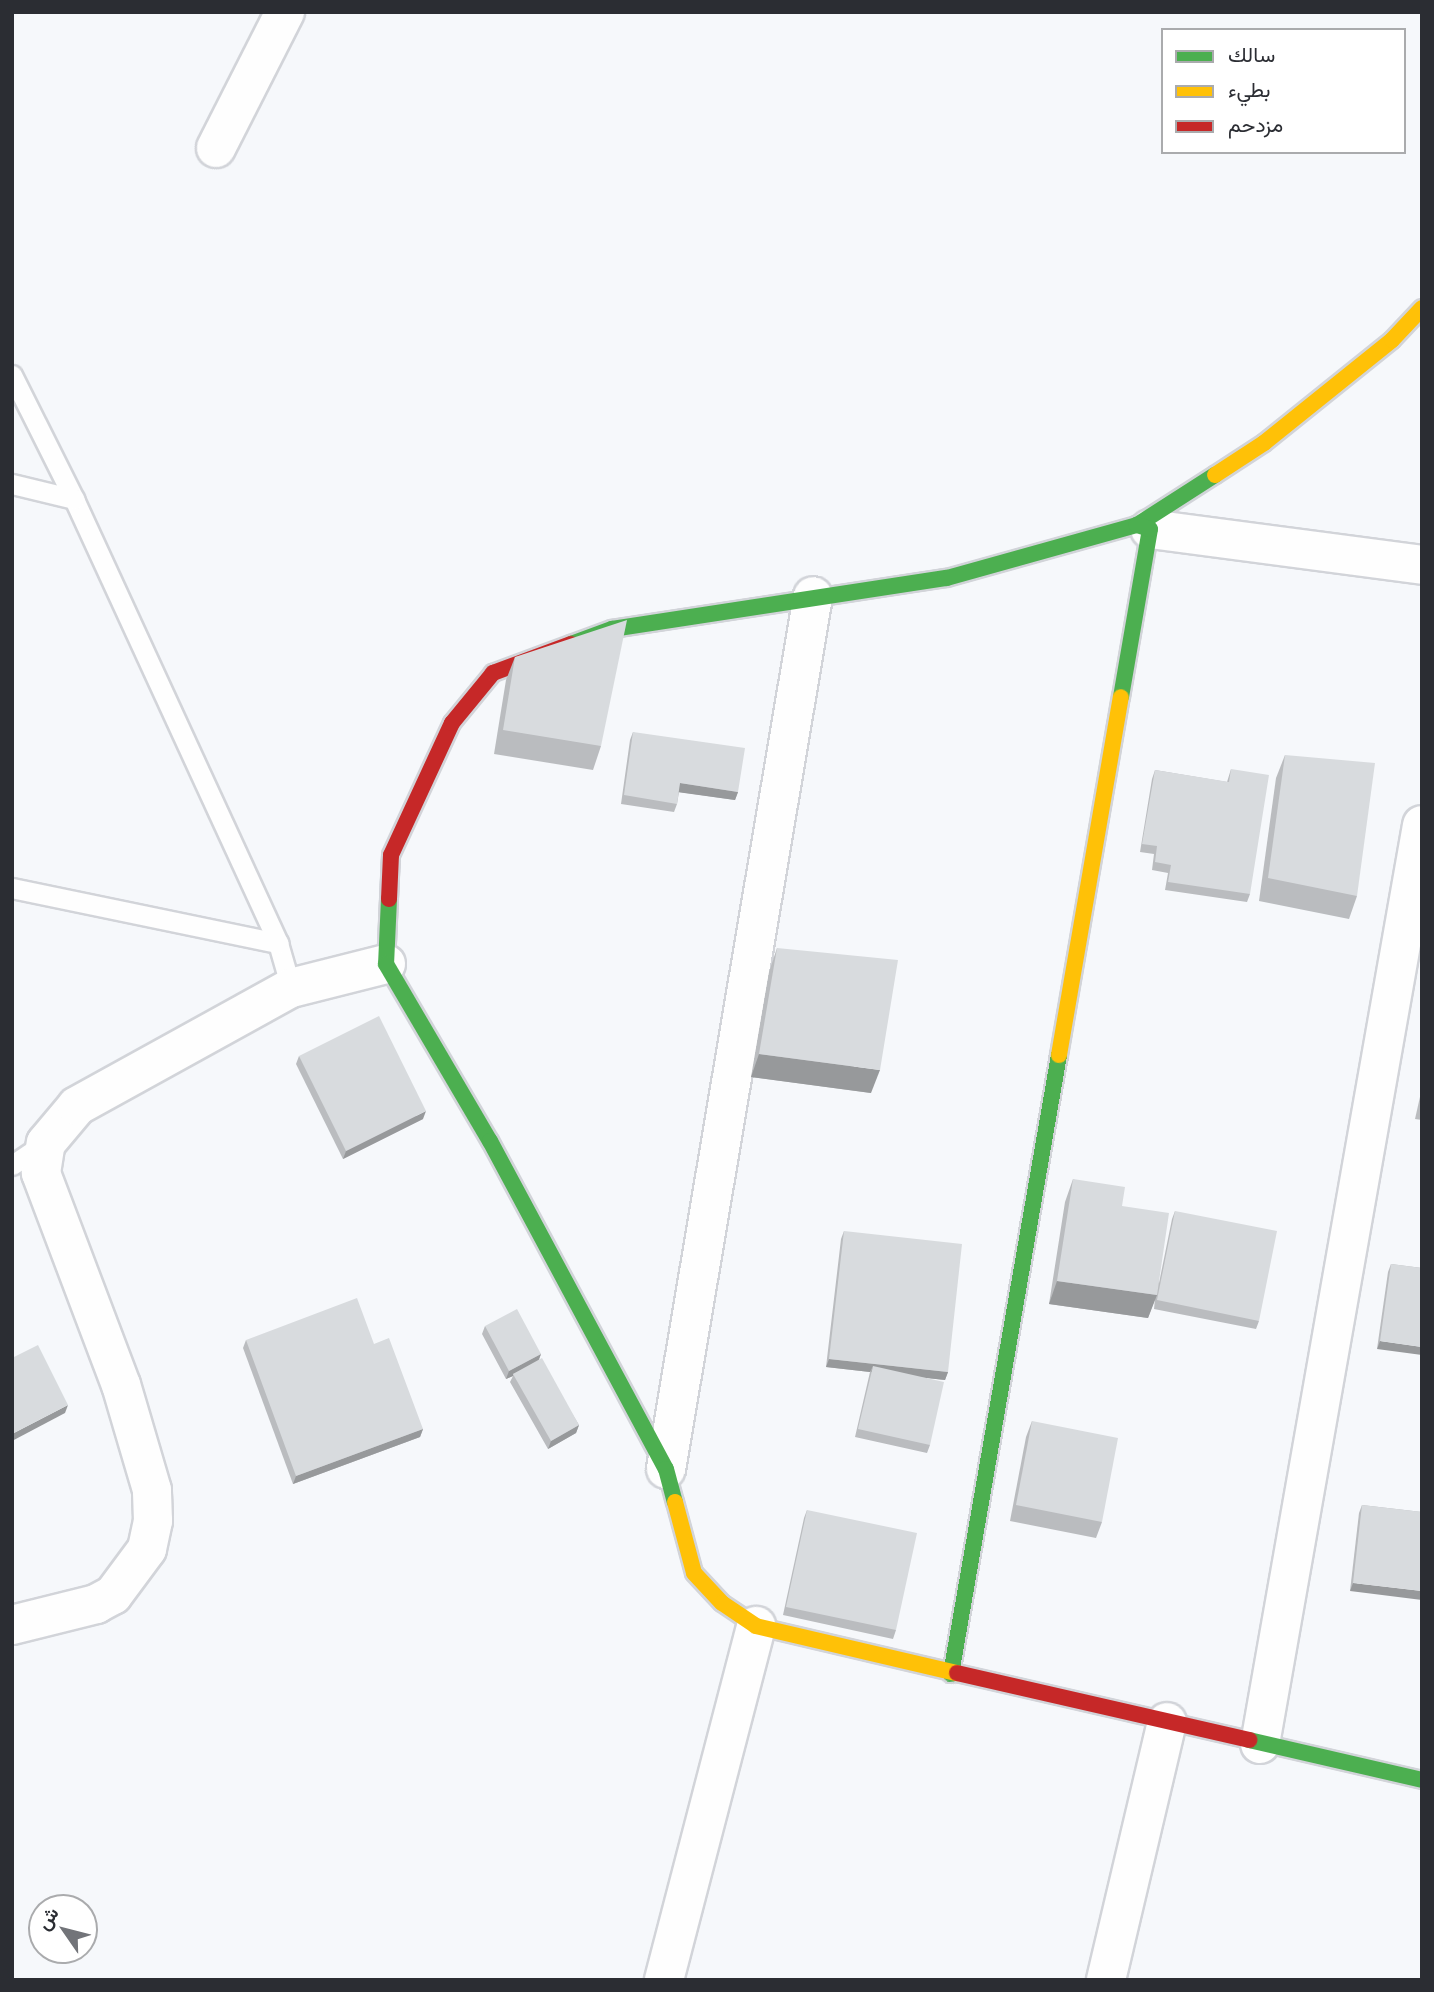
<!DOCTYPE html>
<html>
<head>
<meta charset="utf-8">
<style>
	body { margin:0 }
	#map { position:relative; width:1434px; height:1992px; overflow:hidden; background:#f6f8fb; font-family:"PT Sans",Vazirmatn,sans-serif }
	div>[style] { position:absolute }
	.roads { filter:drop-shadow(2px 0 #d2d4d9) drop-shadow(-2px 0 #d2d4d9) drop-shadow(0 2px #d2d4d9) drop-shadow(0 -2px #d2d4d9) }
	.lane>* { height:19px; margin:-9.5px; padding:0 9.5px; transform-origin:9.5px; border-radius:9.5px; background:#fefefe }
	.street>* { height:38px; margin:-19px; padding:0 19px; transform-origin:19px; border-radius:19px; background:#fefefe }
	.fast>* { height:16px; margin:-8px; padding:0 8px; transform-origin:8px; border-radius:8px; background:#4caf50 }
	.slow>* { height:16px; margin:-8px; padding:0 8px; transform-origin:8px; border-radius:8px; background:#ffc107 }
	.jam>* { height:16px; margin:-8px; padding:0 8px; transform-origin:8px; border-radius:8px; background:#c62828 }
	.wall>* { inset:0; background:#babcbf }
	.shaded-wall>* { inset:0; background:#97999b }
	.building>* { inset:0; background:#d8dbde }
	span { translate:-50% -50%; white-space:nowrap; text-align:center; line-height:1.15; -webkit-text-stroke:5px #fff; paint-order:stroke }
	.frame { position:absolute; inset:0; border:14px solid #2b2d33; pointer-events:none }
	.legend { position:absolute; left:1161px; top:28px; width:245px; height:126px; box-sizing:border-box; background:#fff; border:2px solid #aaabad; margin:0; padding:9px 12px; list-style:none; font-size:21px; color:#2b2d33 }
	.legend li { display:flex; align-items:center; gap:14px; height:35px }
	.legend b { width:35px; border:2px solid #aaabad }
	.north { position:absolute; left:28px; top:1894px; width:70px; height:70px; box-sizing:border-box; background:#fff; border:2px solid #aaabad; border-radius:50%; rotate:305deg; font-size:19px; font-weight:700; line-height:28px; text-align:center; color:#2b2d33 }
	.north::after { content:''; display:block; margin:auto; width:24px; height:32px; background:#727479; clip-path:polygon(50% 0,100% 100%,50% 72%,0 100%) }
</style>
</head>
<body>
<div id="map">
	<div class="roads">
		<div class="lane">
			<i style="left:12px;top:375px;width:139px;rotate:63.4deg"></i>
			<i style="left:74px;top:499px;width:489px;rotate:65.3deg"></i>
			<i style="left:278px;top:943px;width:47px;rotate:73.9deg"></i>
			<i style="left:12px;top:484px;width:64px;rotate:13.6deg"></i>
			<i style="left:12px;top:888px;width:272px;rotate:11.7deg"></i>
			<i style="left:12px;top:1165px;width:40px;rotate:-34deg"></i>
		</div>
		<div class="street">
			<i style="left:216px;top:148px;width:153px;rotate:-63.1deg"></i>
			<i style="left:1150px;top:529px;width:274px;rotate:7.5deg"></i>
			<i style="left:666px;top:1469px;width:885px;rotate:-80.44deg"></i>
			<i style="left:12px;top:1625px;width:87px;rotate:-14deg"></i>
			<i style="left:96px;top:1604px;width:19px;rotate:-28deg"></i>
			<i style="left:113px;top:1595px;width:57px;rotate:-53.5deg"></i>
			<i style="left:147px;top:1549px;width:29px;rotate:-78deg"></i>
			<i style="left:153px;top:1521px;width:31px;rotate:-92deg"></i>
			<i style="left:152px;top:1490px;width:109px;rotate:-106.4deg"></i>
			<i style="left:121px;top:1385px;width:227px;rotate:-110.7deg"></i>
			<i style="left:41px;top:1173px;width:30px;rotate:-81deg"></i>
			<i style="left:46px;top:1143px;width:48px;rotate:-50deg"></i>
			<i style="left:77px;top:1106px;width:244px;rotate:-28.9deg"></i>
			<i style="left:291px;top:988px;width:98px;rotate:-14.2deg"></i>
			<i style="left:1260px;top:1744px;width:933px;rotate:-80deg"></i>
			<i style="left:664px;top:1980px;width:366px;rotate:-75.4deg"></i>
			<i style="left:1106px;top:1980px;width:265px;rotate:-76.7deg"></i>
		</div>
		<div class="fast">
			<i style="left:571px;top:644px;width:44px;rotate:-20.1deg"></i>
			<i style="left:612px;top:629px;width:339px;rotate:-8.7deg"></i>
			<i style="left:947px;top:578px;width:197px;rotate:-15.6deg"></i>
			<i style="left:1137px;top:525px;width:93px;rotate:-32.7deg"></i>
			<i style="left:1121px;top:697px;width:170px;rotate:-80.2deg"></i>
			<i style="left:1150px;top:529px;width:14px;rotate:-163deg"></i>
			<i style="left:389px;top:899px;width:65px;rotate:92.6deg"></i>
			<i style="left:386px;top:964px;width:205px;rotate:59.6deg"></i>
			<i style="left:490px;top:1141px;width:372px;rotate:61.8deg"></i>
			<i style="left:666px;top:1469px;width:34px;rotate:75deg"></i>
			<i style="left:951px;top:1674px;width:628px;rotate:-80.1deg"></i>
			<i style="left:1249px;top:1740px;width:178px;rotate:13deg"></i>
		</div>
		<div class="slow">
			<i style="left:1215px;top:475px;width:59px;rotate:-33.1deg"></i>
			<i style="left:1264px;top:443px;width:164px;rotate:-38.8deg"></i>
			<i style="left:1392px;top:340px;width:44px;rotate:-46.8deg"></i>
			<i style="left:1059px;top:1055px;width:363px;rotate:-80.2deg"></i>
			<i style="left:675px;top:1502px;width:73px;rotate:75deg"></i>
			<i style="left:694px;top:1573px;width:41px;rotate:47deg"></i>
			<i style="left:722px;top:1603px;width:41px;rotate:34.1deg"></i>
			<i style="left:756px;top:1626px;width:206px;rotate:13.2deg"></i>
		</div>
		<div class="jam">
			<i style="left:389px;top:899px;width:44px;rotate:-87.4deg"></i>
			<i style="left:391px;top:855px;width:145px;rotate:-65.2deg"></i>
			<i style="left:452px;top:723px;width:65px;rotate:-50.6deg"></i>
			<i style="left:493px;top:673px;width:83px;rotate:-20.4deg"></i>
			<i style="left:957px;top:1673px;width:300px;rotate:12.9deg"></i>
		</div>
	</div>
	<div class="wall">
		<i style="clip-path:polygon(515px 657px,601px 746px,593px 770px,494px 754px,506px 680px)"></i>
		<i style="clip-path:polygon(633px 732px,738px 792px,735px 800px,679px 792px,677px 804px,674px 812px,621px 804px,630px 740px)"></i>
		<i style="clip-path:polygon(1285px 755px,1357px 896px,1349px 919px,1259px 901px,1276px 778px)"></i>
		<i style="clip-path:polygon(1231px 769px,1250px 894px,1247px 902px,1165px 890px,1168px 873px,1152px 870px,1154px 854px,1140px 852px,1152px 779px,1155px 770px,1227px 782px)"></i>
		<i style="clip-path:polygon(777px 948px,871px 1093px,751px 1077px,769px 972px)"></i>
		<i style="clip-path:polygon(299px 1056px,423px 1119px,343px 1159px,296px 1064px)"></i>
		<i style="clip-path:polygon(1422px 1088px,1422px 1120px,1415px 1119px)"></i>
		<i style="clip-path:polygon(1073px 1179px,1122px 1206px,1159px 1283px,1172px 1219px,1175px 1211px,1259px 1321px,1256px 1329px,1154px 1309px,1155px 1299px,1148px 1318px,1049px 1304px,1065px 1202px)"></i>
		<i style="clip-path:polygon(844px 1231px,948px 1372px,945px 1380px,927px 1378px,930px 1445px,927px 1453px,855px 1437px,870px 1372px,826px 1367px,841px 1239px)"></i>
		<i style="clip-path:polygon(1391px 1264px,1422px 1268px,1377px 1349px,1388px 1272px)"></i>
		<i style="clip-path:polygon(485px 1326px,541px 1354px,539px 1359px,579px 1425px,576px 1433px,548px 1449px,510px 1382px,513px 1376px,506px 1379px,482px 1334px)"></i>
		<i style="clip-path:polygon(246px 1340px,423px 1429px,420px 1437px,293px 1484px,243px 1348px)"></i>
		<i style="clip-path:polygon(1032px 1421px,1102px 1522px,1096px 1538px,1010px 1521px,1026px 1437px)"></i>
		<i style="clip-path:polygon(1362px 1505px,1422px 1512px,1350px 1591px,1359px 1513px)"></i>
		<i style="clip-path:polygon(807px 1510px,896px 1630px,893px 1639px,783px 1615px,804px 1518px)"></i>
	</div>
	<div class="shaded-wall">
		<i style="clip-path:polygon(680px 783px,738px 792px,735px 800px,677px 792px)"></i>
		<i style="clip-path:polygon(759px 1054px,880px 1070px,871px 1093px,751px 1077px)"></i>
		<i style="clip-path:polygon(426px 1111px,423px 1119px,343px 1159px,346px 1151px)"></i>
		<i style="clip-path:polygon(1057px 1281px,1157px 1295px,1148px 1318px,1049px 1304px)"></i>
		<i style="clip-path:polygon(1380px 1341px,1422px 1347px,1422px 1355px,1377px 1349px)"></i>
		<i style="clip-path:polygon(541px 1354px,538px 1362px,513px 1374px,513px 1376px,506px 1379px,509px 1371px)"></i>
		<i style="clip-path:polygon(829px 1359px,948px 1372px,945px 1380px,871px 1372px,873px 1366px,870px 1372px,826px 1367px)"></i>
		<i style="clip-path:polygon(68px 1405px,65px 1413px,12px 1441px,12px 1434px)"></i>
		<i style="clip-path:polygon(579px 1425px,576px 1433px,548px 1449px,551px 1441px)"></i>
		<i style="clip-path:polygon(423px 1429px,420px 1437px,293px 1484px,296px 1476px)"></i>
		<i style="clip-path:polygon(1353px 1583px,1422px 1591px,1422px 1600px,1350px 1591px)"></i>
	</div>
	<div class="building">
		<i style="clip-path:polygon(627px 620px,601px 746px,503px 730px,515px 657px)"></i>
		<i style="clip-path:polygon(633px 732px,745px 748px,738px 792px,680px 783px,677px 804px,624px 795px)"></i>
		<i style="clip-path:polygon(1285px 755px,1375px 763px,1357px 896px,1268px 878px)"></i>
		<i style="clip-path:polygon(1231px 769px,1269px 775px,1250px 894px,1168px 882px,1171px 865px,1155px 862px,1157px 846px,1142px 844px,1155px 770px,1229px 782px)"></i>
		<i style="clip-path:polygon(777px 948px,898px 960px,880px 1070px,759px 1054px)"></i>
		<i style="clip-path:polygon(379px 1016px,426px 1111px,346px 1151px,299px 1056px)"></i>
		<i style="clip-path:polygon(1073px 1179px,1125px 1187px,1122px 1206px,1169px 1213px,1157px 1295px,1057px 1281px)"></i>
		<i style="clip-path:polygon(1175px 1211px,1277px 1231px,1259px 1321px,1157px 1300px)"></i>
		<i style="clip-path:polygon(844px 1231px,962px 1244px,948px 1372px,829px 1359px)"></i>
		<i style="clip-path:polygon(1391px 1264px,1422px 1268px,1422px 1347px,1380px 1341px)"></i>
		<i style="clip-path:polygon(357px 1298px,374px 1344px,389px 1338px,423px 1429px,296px 1476px,246px 1340px)"></i>
		<i style="clip-path:polygon(517px 1309px,541px 1354px,509px 1371px,485px 1326px)"></i>
		<i style="clip-path:polygon(38px 1345px,68px 1405px,12px 1434px,12px 1358px)"></i>
		<i style="clip-path:polygon(542px 1358px,579px 1425px,551px 1441px,513px 1374px)"></i>
		<i style="clip-path:polygon(873px 1366px,944px 1382px,930px 1445px,858px 1429px)"></i>
		<i style="clip-path:polygon(1032px 1421px,1118px 1438px,1102px 1522px,1016px 1505px)"></i>
		<i style="clip-path:polygon(1362px 1505px,1422px 1512px,1422px 1591px,1353px 1583px)"></i>
		<i style="clip-path:polygon(807px 1510px,917px 1533px,896px 1630px,786px 1607px)"></i>
	</div>
	<div class="frame"></div>
	<ul class="legend">
	<li><b style="height:9px;background:#4caf50"></b>سالك</li>
	<li><b style="height:9px;background:#ffc107"></b>بطيء</li>
	<li><b style="height:9px;background:#c62828"></b>مزدحم</li>
	</ul>
	<div class="north">ش</div>
</div>
</body>
</html>
